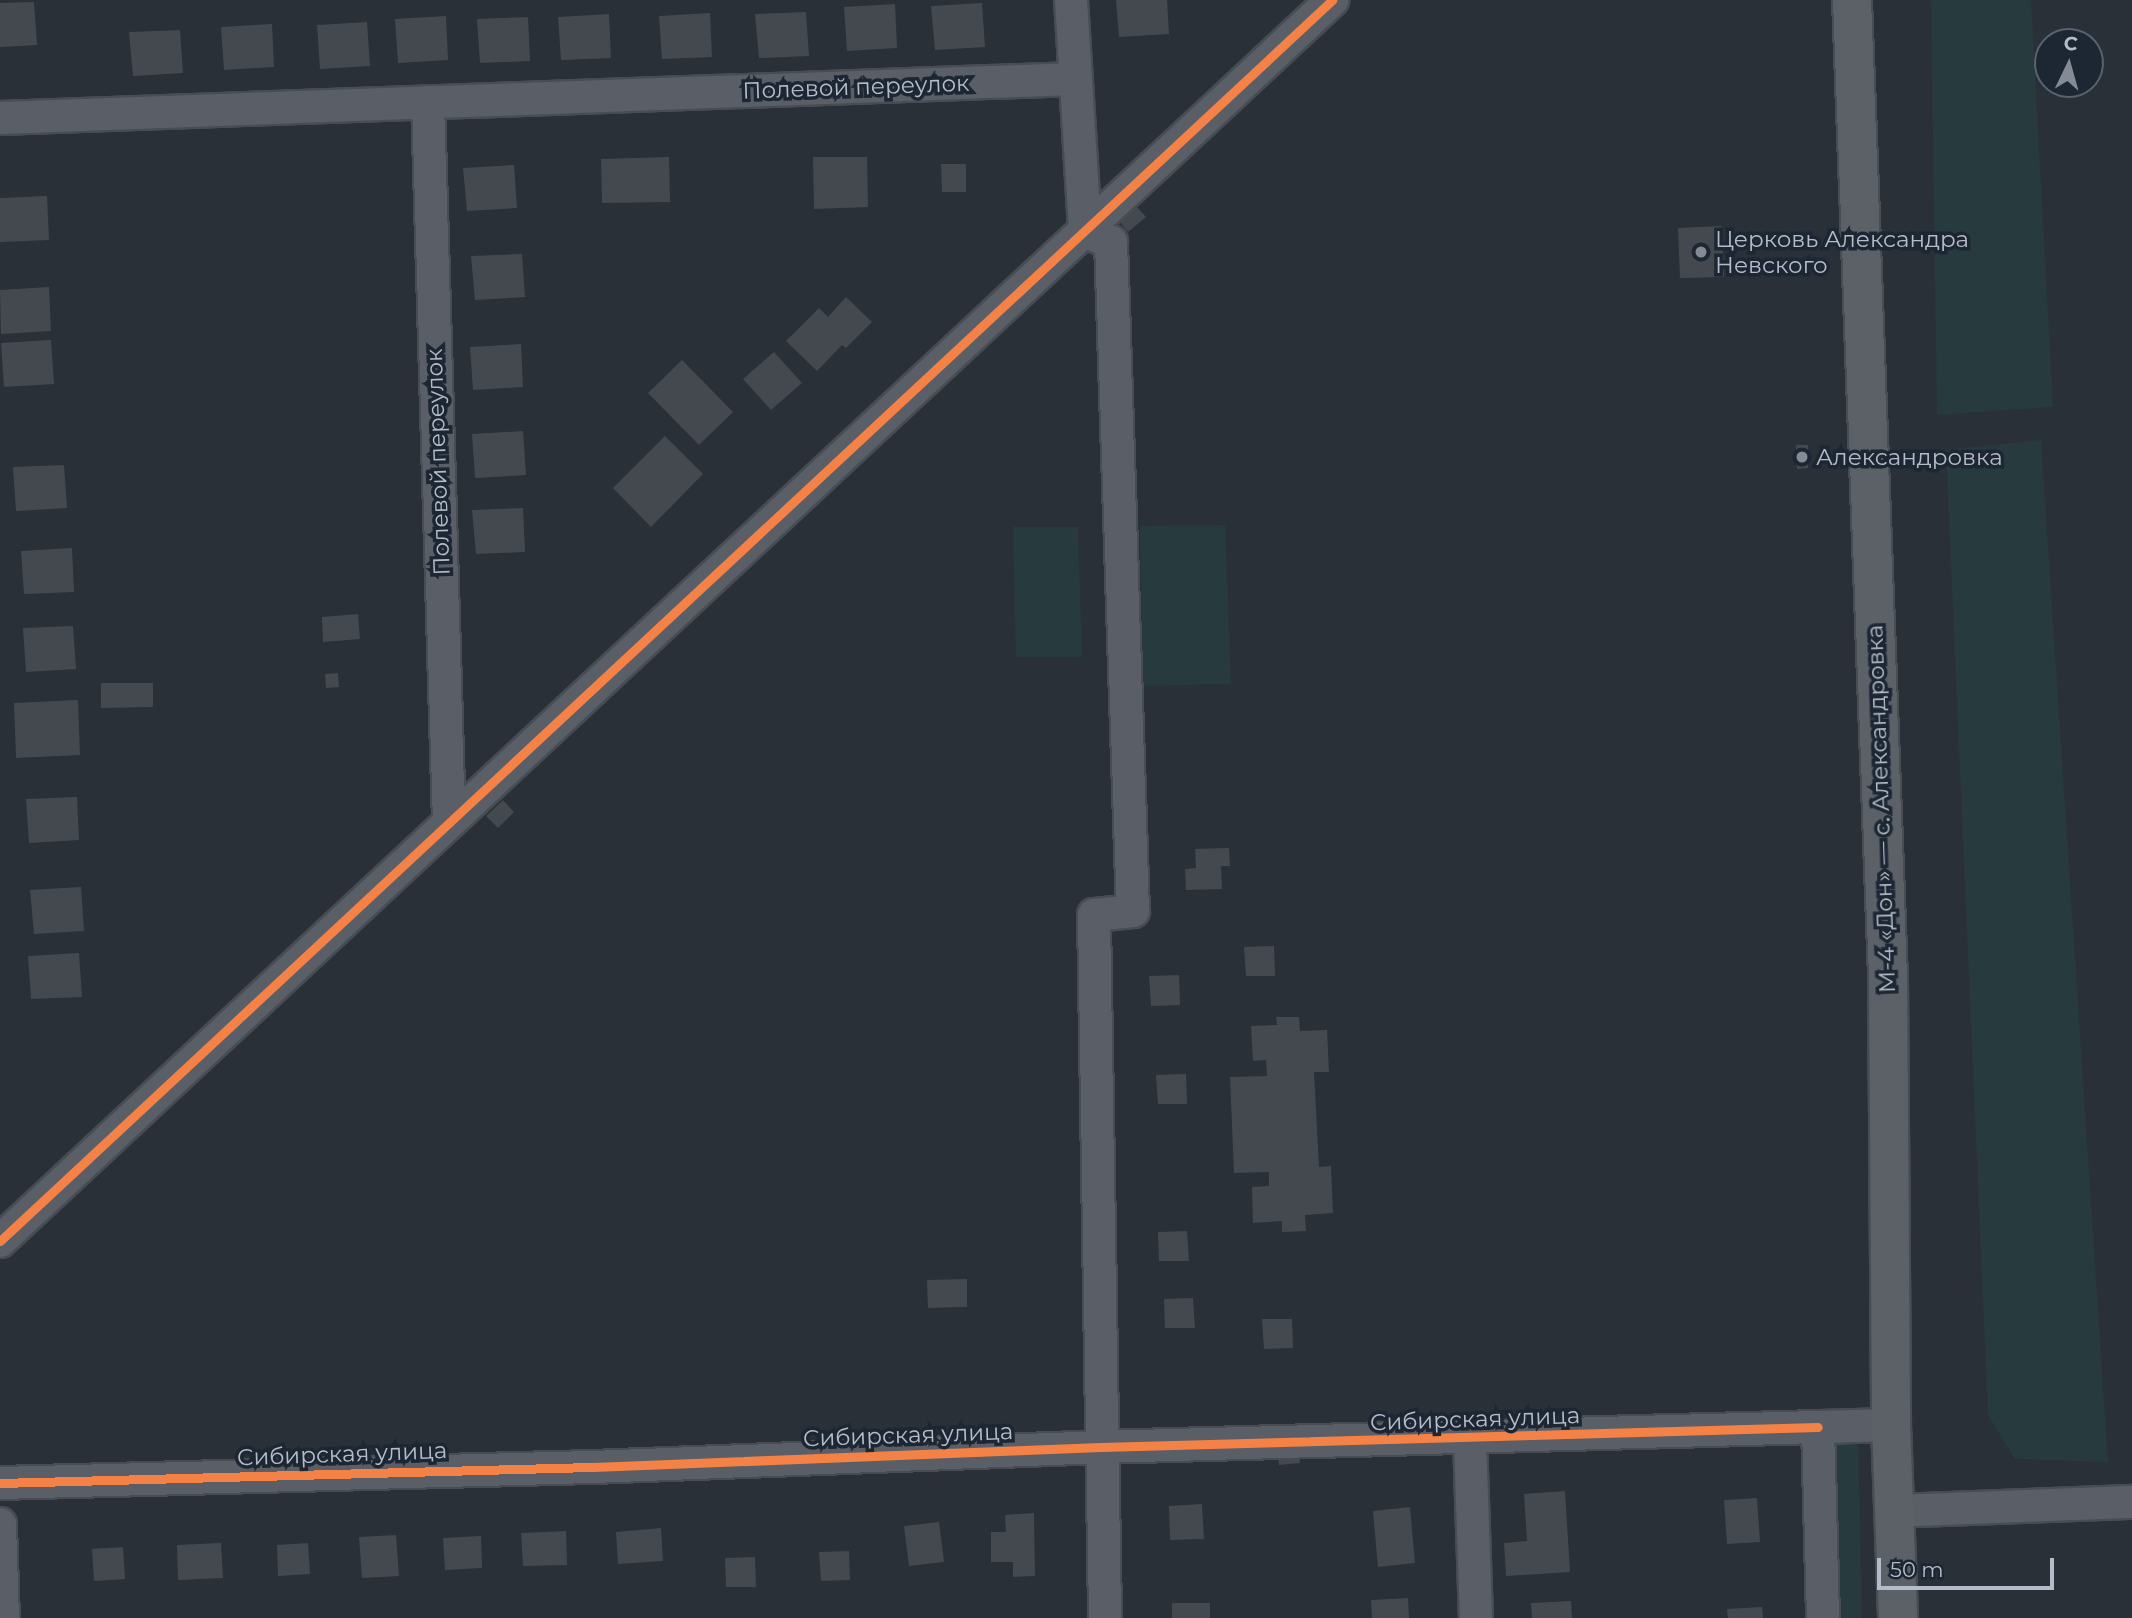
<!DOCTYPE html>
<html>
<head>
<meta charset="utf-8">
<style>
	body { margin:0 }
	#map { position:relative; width:2132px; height:1618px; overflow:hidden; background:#2a3038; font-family:Montserrat,sans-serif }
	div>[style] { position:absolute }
	.green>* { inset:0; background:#273a3e }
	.building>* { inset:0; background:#444950 }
	.roads { filter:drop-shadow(2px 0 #484c53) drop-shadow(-2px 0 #484c53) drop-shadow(0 2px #484c53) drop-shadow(0 -2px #484c53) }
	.minor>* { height:32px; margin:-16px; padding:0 16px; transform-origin:16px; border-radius:16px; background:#5a5e66 }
	.major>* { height:38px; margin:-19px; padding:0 19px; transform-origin:19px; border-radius:19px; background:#5c6168 }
	.cycleway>* { height:9px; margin:-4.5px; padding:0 4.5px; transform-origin:4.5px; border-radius:4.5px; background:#f48246 }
	.dots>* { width:19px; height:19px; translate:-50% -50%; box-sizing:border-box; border:4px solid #1d2633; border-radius:50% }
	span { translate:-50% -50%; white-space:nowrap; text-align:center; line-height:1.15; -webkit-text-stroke:7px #1d2633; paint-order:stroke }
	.street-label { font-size:23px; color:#b4bcc9 }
	.poi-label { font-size:23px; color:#b4bcc9 }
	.left { translate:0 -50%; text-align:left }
	.north { position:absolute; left:2034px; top:28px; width:70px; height:70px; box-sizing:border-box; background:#1d2633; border:2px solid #59626f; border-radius:50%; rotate:5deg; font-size:19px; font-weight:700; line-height:28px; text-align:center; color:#b4bcc9 }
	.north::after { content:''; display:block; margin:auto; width:24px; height:32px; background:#848b96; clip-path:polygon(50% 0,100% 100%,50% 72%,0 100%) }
	.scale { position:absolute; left:1877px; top:1558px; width:177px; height:32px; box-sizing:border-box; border:4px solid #b4bcc9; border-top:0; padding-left:9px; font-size:21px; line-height:24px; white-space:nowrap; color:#b4bcc9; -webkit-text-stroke:5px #1d2633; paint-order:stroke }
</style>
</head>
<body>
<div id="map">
	<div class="green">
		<i style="clip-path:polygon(1931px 0,2031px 0,2053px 407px,1937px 415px)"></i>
		<i style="clip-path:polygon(2041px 440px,2108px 1462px,2015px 1459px,1988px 1415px,1946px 450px)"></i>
		<i style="clip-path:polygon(1225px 525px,1231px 684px,1143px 686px,1140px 526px)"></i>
		<i style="clip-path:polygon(1013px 527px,1078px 527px,1082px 657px,1016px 657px)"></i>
		<i style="clip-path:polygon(1829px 1435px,1858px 1435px,1862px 1618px,1834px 1618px)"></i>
	</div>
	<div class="building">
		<i style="clip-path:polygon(1116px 0,1167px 0,1169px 34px,1119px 37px)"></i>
		<i style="clip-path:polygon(34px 2px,37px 45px,0 47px,0 3px)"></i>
		<i style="clip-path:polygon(982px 3px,985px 47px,935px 50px,931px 6px)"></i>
		<i style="clip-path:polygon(895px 4px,897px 48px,847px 51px,844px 7px)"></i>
		<i style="clip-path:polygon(806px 12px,809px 56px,759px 58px,755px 14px)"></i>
		<i style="clip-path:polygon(710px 13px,712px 57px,662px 59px,659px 16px)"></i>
		<i style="clip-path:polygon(609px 14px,611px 58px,561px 60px,558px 17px)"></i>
		<i style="clip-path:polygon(446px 16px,448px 60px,398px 63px,395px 19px)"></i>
		<i style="clip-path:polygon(528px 17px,530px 61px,480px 63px,477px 19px)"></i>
		<i style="clip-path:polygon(367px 22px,370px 66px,320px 69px,317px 25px)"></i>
		<i style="clip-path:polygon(272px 24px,274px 67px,224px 70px,221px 27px)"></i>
		<i style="clip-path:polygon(180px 30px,183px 73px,133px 76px,129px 32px)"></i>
		<i style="clip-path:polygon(669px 157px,670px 202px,602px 203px,601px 159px)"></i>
		<i style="clip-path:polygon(813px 157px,867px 157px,868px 207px,814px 209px)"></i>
		<i style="clip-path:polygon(941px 164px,966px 164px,966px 192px,942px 192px)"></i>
		<i style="clip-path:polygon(514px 165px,517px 208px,467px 211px,463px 168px)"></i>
		<i style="clip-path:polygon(47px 196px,49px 240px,0 242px,0 198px)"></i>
		<i style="clip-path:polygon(1136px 206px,1146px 217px,1128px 232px,1119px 221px)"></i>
		<i style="clip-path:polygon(1722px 226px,1724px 277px,1680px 278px,1678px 228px)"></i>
		<i style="clip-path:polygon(522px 254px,525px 297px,475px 300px,471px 256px)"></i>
		<i style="clip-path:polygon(49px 287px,51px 331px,1px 334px,0 290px)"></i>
		<i style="clip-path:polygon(846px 297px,872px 322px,846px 348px,842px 345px,817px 371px,786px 341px,819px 308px,828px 317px)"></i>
		<i style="clip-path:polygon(51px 340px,54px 384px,4px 387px,1px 343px)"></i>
		<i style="clip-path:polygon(521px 344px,523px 387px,473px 390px,470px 347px)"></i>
		<i style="clip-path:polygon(774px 352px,802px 383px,771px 410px,743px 379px)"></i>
		<i style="clip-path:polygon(682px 360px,733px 412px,699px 445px,648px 393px)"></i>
		<i style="clip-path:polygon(523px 431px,526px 475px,475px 478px,472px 434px)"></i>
		<i style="clip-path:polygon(665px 436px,703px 474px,651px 527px,613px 488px)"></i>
		<i style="clip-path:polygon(1796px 445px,1808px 445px,1808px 468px,1797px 469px)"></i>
		<i style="clip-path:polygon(64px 465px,67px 508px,16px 511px,13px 467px)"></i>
		<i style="clip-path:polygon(523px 508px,525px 552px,476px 554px,472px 510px)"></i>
		<i style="clip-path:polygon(72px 548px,74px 592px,24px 594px,21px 551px)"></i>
		<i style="clip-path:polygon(358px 614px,360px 639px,323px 642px,322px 617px)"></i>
		<i style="clip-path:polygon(73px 626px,76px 669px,26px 672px,23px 628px)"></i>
		<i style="clip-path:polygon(338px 673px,339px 687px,326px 688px,325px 674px)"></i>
		<i style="clip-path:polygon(101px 683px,153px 683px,153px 707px,101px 708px)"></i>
		<i style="clip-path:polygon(78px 700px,80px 755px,16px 758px,14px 703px)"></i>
		<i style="clip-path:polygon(77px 797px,79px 840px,29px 843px,26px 799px)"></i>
		<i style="clip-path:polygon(503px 800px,514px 812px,498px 828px,486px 816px)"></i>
		<i style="clip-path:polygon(1229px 848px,1230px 866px,1221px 866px,1222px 889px,1186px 890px,1185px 869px,1196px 868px,1195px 849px)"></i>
		<i style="clip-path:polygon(81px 887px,84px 931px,34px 934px,30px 890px)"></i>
		<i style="clip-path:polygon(1274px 946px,1275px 976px,1246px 976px,1244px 947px)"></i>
		<i style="clip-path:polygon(79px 953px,82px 997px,31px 999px,28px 956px)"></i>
		<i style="clip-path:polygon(1179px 975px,1180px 1005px,1151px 1006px,1149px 976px)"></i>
		<i style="clip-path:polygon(1276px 1017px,1299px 1017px,1300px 1031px,1327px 1030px,1329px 1072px,1314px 1072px,1319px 1167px,1331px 1166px,1333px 1213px,1305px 1215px,1306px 1231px,1282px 1232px,1282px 1221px,1253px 1223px,1252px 1187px,1269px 1186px,1269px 1172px,1234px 1173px,1230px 1077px,1267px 1076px,1266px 1060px,1253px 1061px,1251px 1026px,1277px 1025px)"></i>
		<i style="clip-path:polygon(1186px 1074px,1187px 1104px,1158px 1104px,1156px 1075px)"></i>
		<i style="clip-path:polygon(1187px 1231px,1189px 1261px,1159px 1261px,1158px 1232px)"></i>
		<i style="clip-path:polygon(967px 1279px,967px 1307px,928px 1308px,927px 1280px)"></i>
		<i style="clip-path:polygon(1193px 1298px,1195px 1328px,1165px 1328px,1164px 1299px)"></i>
		<i style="clip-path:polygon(1262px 1319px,1292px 1319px,1293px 1348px,1264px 1349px)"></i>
		<i style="clip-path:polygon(1298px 1447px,1300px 1463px,1279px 1465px,1277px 1449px)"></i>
		<i style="clip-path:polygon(1565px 1491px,1570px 1572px,1506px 1576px,1504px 1543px,1527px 1541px,1524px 1494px)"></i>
		<i style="clip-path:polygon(1757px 1498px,1760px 1542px,1727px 1544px,1724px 1500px)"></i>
		<i style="clip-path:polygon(1202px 1504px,1204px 1539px,1170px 1540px,1169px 1506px)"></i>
		<i style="clip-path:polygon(1410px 1507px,1415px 1563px,1378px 1567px,1373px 1511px)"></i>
		<i style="clip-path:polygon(1034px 1513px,1035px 1576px,1013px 1577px,1013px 1562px,991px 1562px,991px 1532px,1006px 1532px,1005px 1515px)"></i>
		<i style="clip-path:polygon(939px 1522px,944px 1562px,909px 1566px,904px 1526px)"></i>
		<i style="clip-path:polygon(661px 1528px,663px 1561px,618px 1564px,616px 1532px)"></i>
		<i style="clip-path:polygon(566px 1531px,567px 1565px,523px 1566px,521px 1533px)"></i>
		<i style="clip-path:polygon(396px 1535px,399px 1576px,362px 1578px,359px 1537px)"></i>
		<i style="clip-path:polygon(481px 1536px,482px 1568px,445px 1570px,443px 1538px)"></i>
		<i style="clip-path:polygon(221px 1543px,223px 1578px,178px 1580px,177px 1545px)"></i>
		<i style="clip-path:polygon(308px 1543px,310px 1574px,278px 1576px,277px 1545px)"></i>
		<i style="clip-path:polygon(123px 1547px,125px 1579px,94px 1581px,92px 1549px)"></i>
		<i style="clip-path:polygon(849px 1551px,850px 1580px,821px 1581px,819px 1552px)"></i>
		<i style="clip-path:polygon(755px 1557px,756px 1587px,726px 1587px,725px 1558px)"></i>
		<i style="clip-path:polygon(1408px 1598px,1409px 1618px,1372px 1618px,1371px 1600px)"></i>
		<i style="clip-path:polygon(1571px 1601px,1572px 1618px,1532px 1618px,1531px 1603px)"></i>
		<i style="clip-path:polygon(1172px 1603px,1210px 1603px,1210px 1618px,1172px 1618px)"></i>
		<i style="clip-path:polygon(1762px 1607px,1763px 1618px,1728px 1618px,1727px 1609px)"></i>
	</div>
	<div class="roads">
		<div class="minor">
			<i style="left:1071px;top:0;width:232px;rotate:86.5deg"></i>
			<i style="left:1085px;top:232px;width:28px;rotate:21deg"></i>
			<i style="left:1111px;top:242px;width:669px;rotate:88.12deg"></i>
			<i style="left:1133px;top:911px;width:39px;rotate:174deg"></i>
			<i style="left:1094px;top:915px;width:703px;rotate:89.1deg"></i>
			<i style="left:428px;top:102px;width:719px;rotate:88.33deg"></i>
			<i style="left:0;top:118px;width:1075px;rotate:-2.08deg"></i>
			<i style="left:0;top:1241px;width:1821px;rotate:-42.97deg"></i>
			<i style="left:1470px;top:1439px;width:179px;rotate:88.1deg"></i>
			<i style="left:0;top:1483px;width:593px;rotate:-1.55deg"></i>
			<i style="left:593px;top:1467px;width:508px;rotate:-2.25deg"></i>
			<i style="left:1101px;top:1447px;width:717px;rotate:-1.6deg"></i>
			<i style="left:1894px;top:1511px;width:238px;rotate:-2.2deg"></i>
			<i style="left:0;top:1524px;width:94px;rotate:88.2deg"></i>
			<i style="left:1823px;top:1618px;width:191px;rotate:-91.5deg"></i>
			<i style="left:1818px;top:1427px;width:73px;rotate:-1.6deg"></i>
		</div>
		<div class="major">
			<i style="left:1852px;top:0;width:979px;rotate:87.89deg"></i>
			<i style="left:1888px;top:978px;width:447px;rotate:89.6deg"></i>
			<i style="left:1891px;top:1425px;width:193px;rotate:87.9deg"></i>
		</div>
	</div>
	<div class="cycleway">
		<i style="left:0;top:1241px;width:1821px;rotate:-42.97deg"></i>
		<i style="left:0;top:1483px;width:593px;rotate:-1.55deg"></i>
		<i style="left:593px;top:1467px;width:508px;rotate:-2.25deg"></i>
		<i style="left:1101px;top:1447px;width:717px;rotate:-1.6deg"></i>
	</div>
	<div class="dots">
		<i style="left:1701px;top:252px;background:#848b96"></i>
		<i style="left:1802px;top:457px;background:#848b96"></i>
	</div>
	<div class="street-label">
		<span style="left:856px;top:87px;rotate:-2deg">Полевой переулок</span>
		<span style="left:438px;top:462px;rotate:-92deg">Полевой переулок</span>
		<span style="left:1881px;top:809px;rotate:-92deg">М-4 «Дон» — с. Александровка</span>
		<span style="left:1475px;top:1419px;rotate:-2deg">Сибирская улица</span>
		<span style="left:908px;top:1435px;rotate:-2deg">Сибирская улица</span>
		<span style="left:342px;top:1454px;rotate:-2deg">Сибирская улица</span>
	</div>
	<div class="poi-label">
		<span class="left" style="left:1715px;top:252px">Церковь Александра<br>Невского</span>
		<span class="left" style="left:1816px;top:457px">Александровка</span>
	</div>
	<div class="north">С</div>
	<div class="scale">50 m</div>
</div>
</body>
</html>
